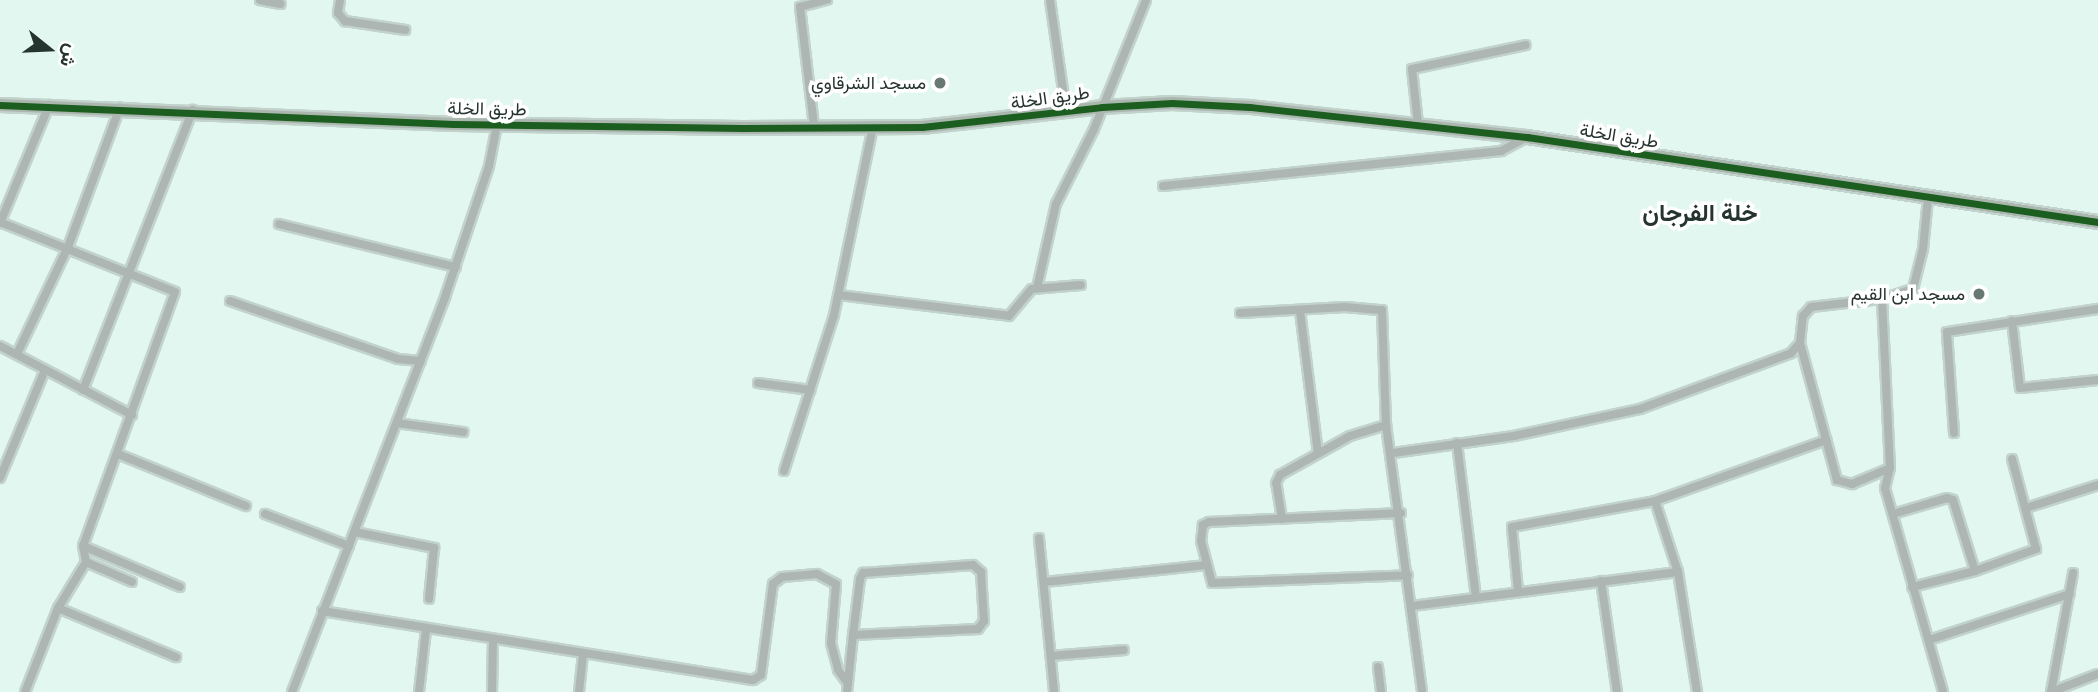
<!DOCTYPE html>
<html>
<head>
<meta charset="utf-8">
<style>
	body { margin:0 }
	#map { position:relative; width:2098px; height:692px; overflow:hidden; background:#e2f7ef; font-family:"Times New Roman",Vazirmatn,serif }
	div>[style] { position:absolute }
	.roads { filter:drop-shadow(2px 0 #c2d2cc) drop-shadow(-2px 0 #c2d2cc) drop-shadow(0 2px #c2d2cc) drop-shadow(0 -2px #c2d2cc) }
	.street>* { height:8px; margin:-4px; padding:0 4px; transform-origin:4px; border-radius:4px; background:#adb6b2 }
	.secondary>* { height:12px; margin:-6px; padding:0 6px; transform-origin:6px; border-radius:6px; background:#abb6af }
	.cycleway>* { height:7px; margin:-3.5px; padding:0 3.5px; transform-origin:3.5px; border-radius:3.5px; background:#1b5e20 }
	.dots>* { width:19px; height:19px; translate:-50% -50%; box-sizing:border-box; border:4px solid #fff; border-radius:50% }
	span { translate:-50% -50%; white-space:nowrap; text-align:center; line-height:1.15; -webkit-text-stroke:7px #fff; paint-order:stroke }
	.poi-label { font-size:18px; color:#26342f }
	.right { translate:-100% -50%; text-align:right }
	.street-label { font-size:18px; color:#26342f }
	.district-label { font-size:24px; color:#26342f; font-weight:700 }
	.north { position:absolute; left:14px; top:14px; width:70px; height:70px; -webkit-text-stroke:5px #fff; paint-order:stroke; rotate:108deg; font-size:19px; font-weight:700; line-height:28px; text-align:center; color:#26342f }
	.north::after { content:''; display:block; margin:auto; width:24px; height:32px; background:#26342f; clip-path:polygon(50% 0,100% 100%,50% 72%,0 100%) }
</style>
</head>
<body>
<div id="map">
	<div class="roads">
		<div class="street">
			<i style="left:260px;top:0;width:21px;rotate:11deg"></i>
			<i style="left:340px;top:0;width:13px;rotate:99deg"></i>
			<i style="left:338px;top:13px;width:11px;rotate:49deg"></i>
			<i style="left:345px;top:21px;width:61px;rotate:8.5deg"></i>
			<i style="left:1050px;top:0;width:112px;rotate:81.8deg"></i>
			<i style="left:1418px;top:124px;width:55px;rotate:-96.2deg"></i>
			<i style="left:1412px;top:69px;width:116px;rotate:-11.9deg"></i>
			<i style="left:814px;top:126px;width:120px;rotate:-96.7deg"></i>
			<i style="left:800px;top:7px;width:28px;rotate:-15deg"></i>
			<i style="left:1163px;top:186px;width:340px;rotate:-5.9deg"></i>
			<i style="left:1501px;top:151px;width:30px;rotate:-28deg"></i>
			<i style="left:0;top:222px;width:188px;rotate:21.8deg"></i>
			<i style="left:175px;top:292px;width:270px;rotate:109.9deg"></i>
			<i style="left:83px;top:546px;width:16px;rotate:79deg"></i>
			<i style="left:86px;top:562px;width:54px;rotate:121.3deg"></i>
			<i style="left:58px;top:608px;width:90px;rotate:111.4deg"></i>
			<i style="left:0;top:223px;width:128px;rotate:-67.4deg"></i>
			<i style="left:279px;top:224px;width:182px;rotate:13.7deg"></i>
			<i style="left:1037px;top:288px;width:86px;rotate:-77.3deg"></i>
			<i style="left:1056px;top:204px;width:84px;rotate:-63.1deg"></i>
			<i style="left:1094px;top:129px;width:139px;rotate:-68deg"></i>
			<i style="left:839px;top:295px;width:171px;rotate:7deg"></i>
			<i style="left:1009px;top:316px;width:35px;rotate:-50deg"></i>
			<i style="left:1032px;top:289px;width:49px;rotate:-4.7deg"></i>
			<i style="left:1882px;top:299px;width:168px;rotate:87.3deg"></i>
			<i style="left:1890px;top:467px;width:22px;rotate:103deg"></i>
			<i style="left:1885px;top:488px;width:212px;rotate:74.1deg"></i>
			<i style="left:230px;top:301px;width:178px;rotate:19deg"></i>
			<i style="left:398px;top:359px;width:23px;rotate:5deg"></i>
			<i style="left:1300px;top:311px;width:143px;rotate:82.8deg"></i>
			<i style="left:1240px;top:313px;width:105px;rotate:-3.3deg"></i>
			<i style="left:1345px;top:307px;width:37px;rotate:5deg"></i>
			<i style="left:1382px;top:310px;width:115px;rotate:88deg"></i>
			<i style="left:2012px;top:321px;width:67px;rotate:83.2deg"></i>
			<i style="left:2020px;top:388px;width:78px;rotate:-5.9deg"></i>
			<i style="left:1800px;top:343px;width:142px;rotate:74.9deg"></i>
			<i style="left:1837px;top:480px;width:16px;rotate:15deg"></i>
			<i style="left:1852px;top:484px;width:41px;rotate:-22.8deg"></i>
			<i style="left:0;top:346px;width:149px;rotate:27.6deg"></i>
			<i style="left:17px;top:354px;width:119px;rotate:-64.5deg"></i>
			<i style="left:68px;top:247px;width:149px;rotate:-69.6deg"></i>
			<i style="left:758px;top:383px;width:53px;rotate:7.5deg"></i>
			<i style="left:83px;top:390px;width:301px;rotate:-68.6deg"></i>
			<i style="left:397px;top:423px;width:67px;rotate:7.8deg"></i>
			<i style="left:1954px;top:433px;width:101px;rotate:-94deg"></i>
			<i style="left:1947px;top:332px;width:153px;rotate:-8.7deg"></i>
			<i style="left:1457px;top:443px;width:156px;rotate:83deg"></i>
			<i style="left:1393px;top:453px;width:122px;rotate:-8deg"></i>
			<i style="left:1514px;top:436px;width:129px;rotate:-12.1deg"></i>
			<i style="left:1640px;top:409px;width:161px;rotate:-20.3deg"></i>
			<i style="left:1791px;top:353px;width:13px;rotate:-48deg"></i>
			<i style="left:1800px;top:343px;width:27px;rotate:-84deg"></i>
			<i style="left:1803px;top:316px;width:12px;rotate:-48deg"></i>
			<i style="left:1811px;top:307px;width:71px;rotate:-6.4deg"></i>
			<i style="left:1882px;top:299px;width:33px;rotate:-18deg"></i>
			<i style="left:1913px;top:289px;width:41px;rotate:-76deg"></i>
			<i style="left:1923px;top:249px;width:51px;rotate:-84.4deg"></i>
			<i style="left:118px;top:454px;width:138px;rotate:22.1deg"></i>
			<i style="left:784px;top:471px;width:164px;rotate:-72.2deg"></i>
			<i style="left:834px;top:315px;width:192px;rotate:-78.3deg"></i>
			<i style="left:0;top:478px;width:117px;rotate:-67.4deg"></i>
			<i style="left:1655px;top:501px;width:182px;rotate:-19.6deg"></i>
			<i style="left:2026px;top:508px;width:76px;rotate:-17.7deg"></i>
			<i style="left:1401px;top:513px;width:192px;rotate:177.3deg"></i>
			<i style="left:1209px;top:522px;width:7px;rotate:153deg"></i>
			<i style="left:1203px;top:525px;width:16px;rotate:97deg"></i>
			<i style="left:1201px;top:541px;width:43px;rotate:75.3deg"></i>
			<i style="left:1212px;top:583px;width:196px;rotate:-2.3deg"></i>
			<i style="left:265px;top:514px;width:90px;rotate:20.9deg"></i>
			<i style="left:1893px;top:514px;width:56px;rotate:-16.5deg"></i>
			<i style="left:1947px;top:498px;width:6px;rotate:18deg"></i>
			<i style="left:1953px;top:500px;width:74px;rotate:72.8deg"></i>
			<i style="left:1975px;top:571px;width:65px;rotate:165.7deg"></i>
			<i style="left:1282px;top:519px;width:36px;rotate:-99deg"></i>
			<i style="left:1276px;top:483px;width:9px;rotate:-63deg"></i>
			<i style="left:1280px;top:475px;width:80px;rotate:-29.1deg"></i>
			<i style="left:1350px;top:436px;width:38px;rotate:-17deg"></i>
			<i style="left:1386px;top:425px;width:269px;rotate:82.3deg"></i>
			<i style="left:355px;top:532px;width:81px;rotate:11.4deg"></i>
			<i style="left:434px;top:548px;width:51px;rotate:95.6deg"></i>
			<i style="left:1039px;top:538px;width:155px;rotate:84.4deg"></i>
			<i style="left:83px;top:546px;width:105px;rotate:22.9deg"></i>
			<i style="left:86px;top:562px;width:50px;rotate:23.5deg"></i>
			<i style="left:1975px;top:571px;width:65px;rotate:-19.8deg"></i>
			<i style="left:2036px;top:549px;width:93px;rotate:-104.9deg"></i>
			<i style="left:1601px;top:581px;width:112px;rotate:81.8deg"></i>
			<i style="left:1044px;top:582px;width:162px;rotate:-6deg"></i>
			<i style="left:1518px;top:591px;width:64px;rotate:-95.4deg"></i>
			<i style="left:1512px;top:527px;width:145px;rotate:-10.3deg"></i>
			<i style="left:1655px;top:501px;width:75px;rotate:72.1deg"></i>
			<i style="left:1678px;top:572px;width:121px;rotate:81deg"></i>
			<i style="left:1412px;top:606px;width:268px;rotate:-7.3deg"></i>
			<i style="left:58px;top:608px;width:128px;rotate:22.6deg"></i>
			<i style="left:322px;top:611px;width:436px;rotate:9.1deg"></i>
			<i style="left:753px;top:680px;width:9px;rotate:-32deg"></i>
			<i style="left:761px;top:675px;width:92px;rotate:-82.5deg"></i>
			<i style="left:773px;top:584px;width:11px;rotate:-38deg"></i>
			<i style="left:782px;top:577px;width:35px;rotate:-5deg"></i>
			<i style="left:817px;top:574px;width:21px;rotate:28deg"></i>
			<i style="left:836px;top:584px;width:59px;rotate:94.8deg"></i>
			<i style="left:831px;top:643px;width:28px;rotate:75deg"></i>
			<i style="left:838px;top:670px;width:17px;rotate:54deg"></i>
			<i style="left:1929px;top:640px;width:148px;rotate:-18.1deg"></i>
			<i style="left:1051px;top:656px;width:73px;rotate:-4.7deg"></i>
			<i style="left:1378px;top:667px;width:25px;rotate:83deg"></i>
			<i style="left:292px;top:692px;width:424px;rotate:-68.8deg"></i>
			<i style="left:445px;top:297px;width:138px;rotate:-71.4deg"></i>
			<i style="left:489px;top:166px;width:42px;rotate:-79deg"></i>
			<i style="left:419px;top:692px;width:62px;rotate:-83.6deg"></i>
			<i style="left:492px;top:692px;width:51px;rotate:-88.9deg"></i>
			<i style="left:579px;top:692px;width:37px;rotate:-84deg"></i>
			<i style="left:847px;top:692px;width:57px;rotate:-84deg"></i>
			<i style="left:853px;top:635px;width:56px;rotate:-82.9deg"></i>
			<i style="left:860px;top:579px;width:7px;rotate:-63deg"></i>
			<i style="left:863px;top:573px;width:110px;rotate:-4.2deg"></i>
			<i style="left:973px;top:565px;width:11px;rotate:41deg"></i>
			<i style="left:981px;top:572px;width:49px;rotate:86.5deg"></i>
			<i style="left:984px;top:621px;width:10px;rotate:127deg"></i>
			<i style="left:978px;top:629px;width:125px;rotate:177.3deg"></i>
			<i style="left:2051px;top:692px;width:121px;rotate:-79.5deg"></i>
			<i style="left:2051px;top:692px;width:50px;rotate:-21deg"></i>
		</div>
		<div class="secondary">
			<i style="left:0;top:105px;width:454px;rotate:2.4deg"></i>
			<i style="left:454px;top:124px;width:288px;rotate:0.8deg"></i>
			<i style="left:742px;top:128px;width:180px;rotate:-0.3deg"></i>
			<i style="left:922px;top:127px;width:181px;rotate:-6.3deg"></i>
			<i style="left:1102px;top:107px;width:70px;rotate:-3.3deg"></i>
			<i style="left:1172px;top:103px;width:78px;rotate:2.9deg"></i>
			<i style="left:1250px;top:107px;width:279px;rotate:6.2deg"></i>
			<i style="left:1527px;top:137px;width:577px;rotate:8.47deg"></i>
		</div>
	</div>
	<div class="cycleway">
		<i style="left:0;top:105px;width:454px;rotate:2.4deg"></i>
		<i style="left:454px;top:124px;width:288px;rotate:0.8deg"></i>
		<i style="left:742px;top:128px;width:180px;rotate:-0.3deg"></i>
		<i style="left:922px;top:127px;width:181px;rotate:-6.3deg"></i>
		<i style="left:1102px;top:107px;width:70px;rotate:-3.3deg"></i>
		<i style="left:1172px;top:103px;width:78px;rotate:2.9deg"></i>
		<i style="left:1250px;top:107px;width:279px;rotate:6.2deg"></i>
		<i style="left:1527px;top:137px;width:577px;rotate:8.47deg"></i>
	</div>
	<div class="dots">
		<i style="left:940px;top:83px;background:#687872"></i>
		<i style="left:1979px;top:294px;background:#687872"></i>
	</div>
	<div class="poi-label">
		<span class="right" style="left:926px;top:83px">مسجد الشرقاوي</span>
		<span class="right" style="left:1965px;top:294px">مسجد ابن القيم</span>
	</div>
	<div class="street-label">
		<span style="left:1050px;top:98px;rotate:-8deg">طريق الخلة</span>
		<span style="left:487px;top:109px;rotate:1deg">طريق الخلة</span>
		<span style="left:1619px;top:136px;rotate:9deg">طريق الخلة</span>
	</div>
	<div class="district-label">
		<span style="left:1700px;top:214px">خلة الفرجان</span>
	</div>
	<div class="north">ش</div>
</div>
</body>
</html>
